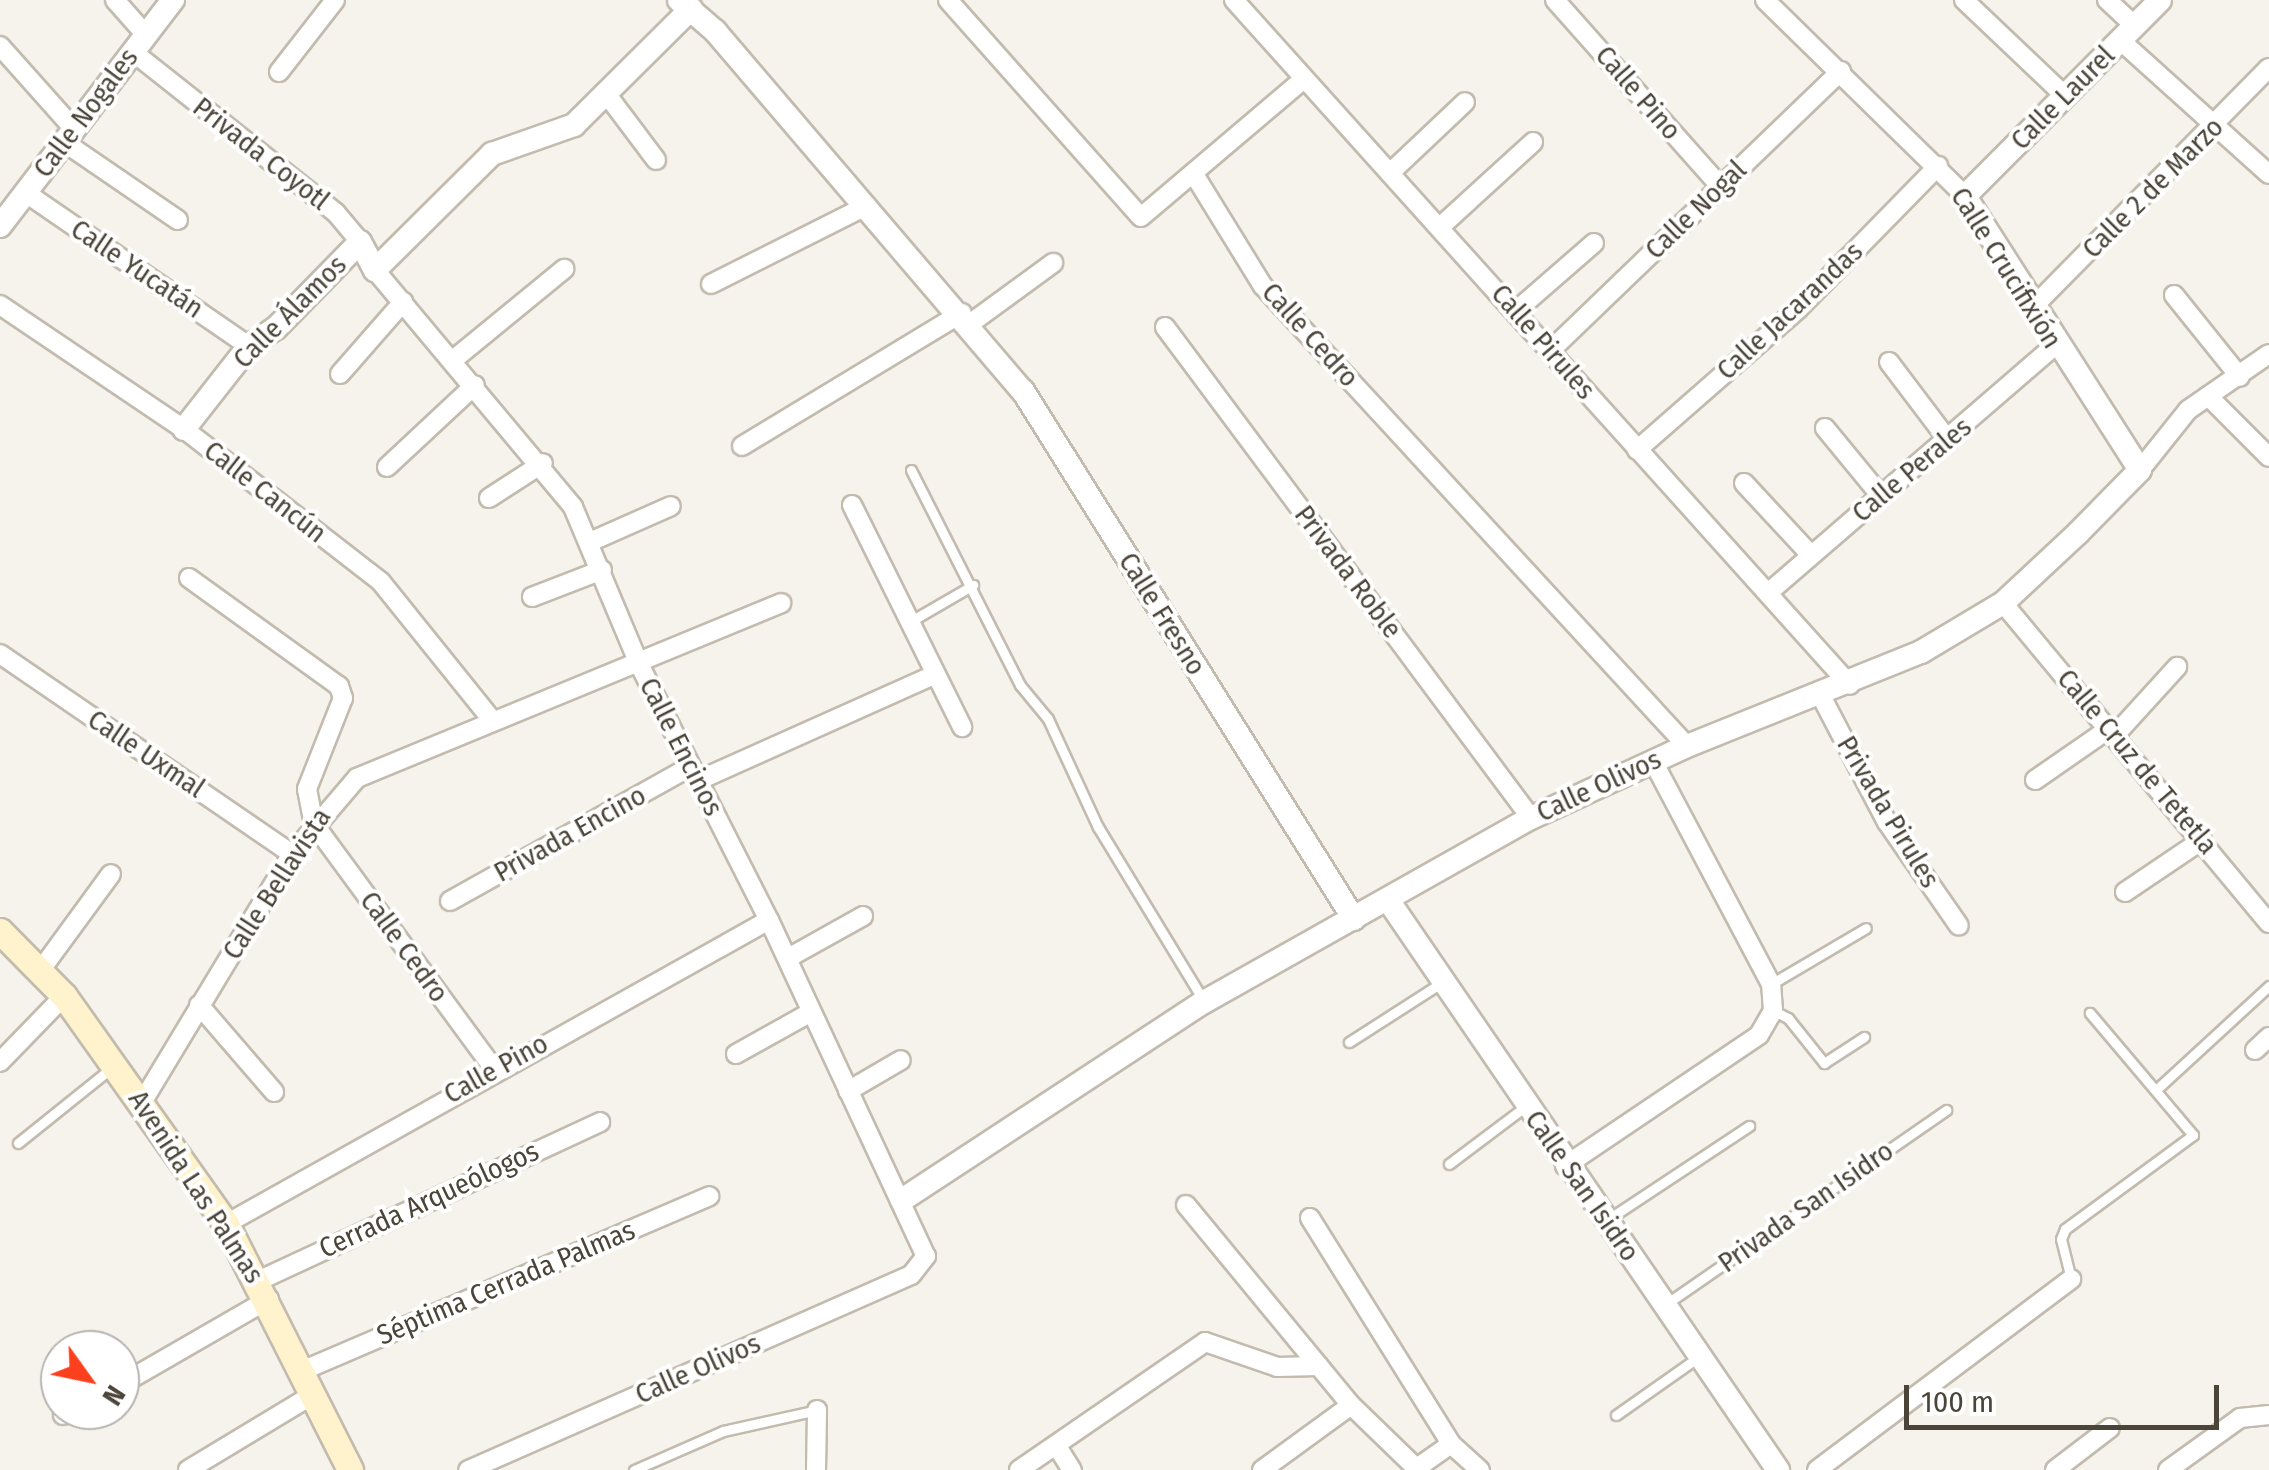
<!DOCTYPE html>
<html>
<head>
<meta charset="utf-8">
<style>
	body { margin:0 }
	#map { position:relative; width:2269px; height:1470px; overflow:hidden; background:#f6f3ec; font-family:"Fira Sans Condensed",sans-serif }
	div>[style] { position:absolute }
	.roads { filter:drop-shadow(2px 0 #c2bbae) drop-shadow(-2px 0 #c2bbae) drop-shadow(0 2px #c2bbae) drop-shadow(0 -2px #c2bbae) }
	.service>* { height:9px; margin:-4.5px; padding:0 4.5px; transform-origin:4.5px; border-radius:4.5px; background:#fff }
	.minor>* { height:18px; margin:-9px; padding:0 9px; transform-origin:9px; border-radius:9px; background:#fff }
	.tertiary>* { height:22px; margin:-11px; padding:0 11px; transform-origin:11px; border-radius:11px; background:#fff }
	.secondary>* { height:25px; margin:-12.5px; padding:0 12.5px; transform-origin:12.5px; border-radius:12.5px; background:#fff3cd }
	span { translate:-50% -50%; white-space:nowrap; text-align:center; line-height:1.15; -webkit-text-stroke:8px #fff; paint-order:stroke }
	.street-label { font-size:28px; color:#4b4439 }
	.north { position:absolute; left:40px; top:1330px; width:100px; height:100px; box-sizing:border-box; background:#fff; border:2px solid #b7b4b0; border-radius:50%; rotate:123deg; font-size:28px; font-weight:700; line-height:40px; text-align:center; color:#4b4439 }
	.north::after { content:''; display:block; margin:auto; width:35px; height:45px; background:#fc3f1d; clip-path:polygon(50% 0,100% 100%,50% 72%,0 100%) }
	.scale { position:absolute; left:1904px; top:1385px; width:315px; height:45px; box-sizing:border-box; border:5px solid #4b4439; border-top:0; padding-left:12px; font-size:30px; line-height:35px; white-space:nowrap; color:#4b4439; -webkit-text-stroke:8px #fff; paint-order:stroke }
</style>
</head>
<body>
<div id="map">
	<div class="roads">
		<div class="service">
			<i style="left:911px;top:470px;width:241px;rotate:63.1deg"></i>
			<i style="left:1020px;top:685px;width:44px;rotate:50.5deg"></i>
			<i style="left:1048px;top:719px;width:119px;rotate:65.2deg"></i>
			<i style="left:1098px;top:827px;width:202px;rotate:58.7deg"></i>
			<i style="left:911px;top:621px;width:72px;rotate:-30.1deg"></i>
			<i style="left:1771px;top:984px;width:110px;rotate:-30.5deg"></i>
			<i style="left:1774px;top:1011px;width:16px;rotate:27deg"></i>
			<i style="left:1788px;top:1018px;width:58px;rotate:51.3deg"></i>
			<i style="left:1824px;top:1063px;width:48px;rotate:-33deg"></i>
			<i style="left:1349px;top:1042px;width:109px;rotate:-32.7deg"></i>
			<i style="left:2158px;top:1088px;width:151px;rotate:-42.6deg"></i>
			<i style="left:18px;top:1143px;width:118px;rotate:-38.8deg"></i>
			<i style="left:1449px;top:1164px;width:96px;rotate:-37deg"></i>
			<i style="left:1610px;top:1218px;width:167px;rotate:-33.5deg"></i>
			<i style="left:2071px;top:1279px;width:41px;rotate:-104deg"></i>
			<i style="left:2061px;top:1239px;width:11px;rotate:-68deg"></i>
			<i style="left:2065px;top:1229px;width:159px;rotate:-36.3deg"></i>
			<i style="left:2193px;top:1135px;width:160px;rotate:-130.2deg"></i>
			<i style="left:1666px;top:1304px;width:341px;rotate:-34.7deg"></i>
			<i style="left:1616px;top:1415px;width:103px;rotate:-35.1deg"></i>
			<i style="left:634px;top:1470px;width:97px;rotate:-23.7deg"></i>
			<i style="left:723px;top:1431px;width:96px;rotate:-12.6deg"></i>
		</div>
		<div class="minor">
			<i style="left:115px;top:0;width:47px;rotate:48.5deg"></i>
			<i style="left:948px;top:0;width:290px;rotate:48.4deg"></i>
			<i style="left:1141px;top:217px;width:214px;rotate:-40.3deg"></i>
			<i style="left:1234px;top:0;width:921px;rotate:48.04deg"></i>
			<i style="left:1555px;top:0;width:249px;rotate:48.4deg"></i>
			<i style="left:1765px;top:0;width:280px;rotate:44.4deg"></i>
			<i style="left:1964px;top:0;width:139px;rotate:43.5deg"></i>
			<i style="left:2107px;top:0;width:38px;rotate:43deg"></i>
			<i style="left:2120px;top:40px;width:200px;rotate:42deg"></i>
			<i style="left:0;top:46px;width:111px;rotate:48.3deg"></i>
			<i style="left:133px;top:52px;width:259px;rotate:38.4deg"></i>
			<i style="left:336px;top:213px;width:38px;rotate:50deg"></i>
			<i style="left:279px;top:72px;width:91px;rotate:-52.1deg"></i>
			<i style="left:605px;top:92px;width:85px;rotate:53.1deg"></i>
			<i style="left:64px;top:142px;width:138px;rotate:34.4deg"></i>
			<i style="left:1390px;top:173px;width:103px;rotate:-43.4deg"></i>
			<i style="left:1195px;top:176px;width:129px;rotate:58.3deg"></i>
			<i style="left:1263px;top:286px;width:626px;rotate:47.33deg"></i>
			<i style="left:26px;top:193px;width:270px;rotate:34.5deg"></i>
			<i style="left:1440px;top:227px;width:126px;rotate:-42.4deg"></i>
			<i style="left:375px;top:270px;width:309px;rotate:50.1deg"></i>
			<i style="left:573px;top:507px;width:168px;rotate:67.2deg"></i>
			<i style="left:638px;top:662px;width:289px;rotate:63.1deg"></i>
			<i style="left:769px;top:920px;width:371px;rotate:65deg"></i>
			<i style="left:926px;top:1256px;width:24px;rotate:128deg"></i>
			<i style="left:911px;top:1275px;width:484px;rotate:156.2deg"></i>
			<i style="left:711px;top:284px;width:174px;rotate:-26.7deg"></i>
			<i style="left:2174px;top:295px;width:105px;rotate:51.2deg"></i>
			<i style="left:0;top:305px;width:222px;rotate:34deg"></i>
			<i style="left:184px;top:429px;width:249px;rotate:37.8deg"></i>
			<i style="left:381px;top:582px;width:177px;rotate:51.2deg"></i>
			<i style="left:2035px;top:305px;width:333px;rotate:-45.4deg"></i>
			<i style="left:1517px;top:310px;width:102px;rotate:-41deg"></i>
			<i style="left:971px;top:323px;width:102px;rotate:-36.2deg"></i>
			<i style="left:1165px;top:327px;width:612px;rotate:53.3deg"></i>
			<i style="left:1552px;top:349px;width:401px;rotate:-43.9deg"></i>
			<i style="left:453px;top:360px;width:144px;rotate:-39.3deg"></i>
			<i style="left:1889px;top:362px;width:98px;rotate:52.9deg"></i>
			<i style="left:340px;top:374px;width:96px;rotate:-48.8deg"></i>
			<i style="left:2208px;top:396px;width:86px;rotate:45deg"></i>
			<i style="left:1825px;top:428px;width:88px;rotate:50.5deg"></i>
			<i style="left:742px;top:446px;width:257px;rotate:-31.2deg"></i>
			<i style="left:1637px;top:450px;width:215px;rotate:-41.2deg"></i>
			<i style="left:1799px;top:308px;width:199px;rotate:-45.6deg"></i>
			<i style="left:387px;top:467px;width:120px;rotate:-43deg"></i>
			<i style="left:2140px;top:470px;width:77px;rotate:-51.3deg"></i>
			<i style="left:2188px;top:410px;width:98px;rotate:-34.7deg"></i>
			<i style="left:1744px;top:483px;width:98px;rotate:47.1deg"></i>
			<i style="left:489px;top:498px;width:64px;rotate:-32.9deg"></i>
			<i style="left:852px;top:505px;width:248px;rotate:63.6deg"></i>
			<i style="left:592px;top:541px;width:86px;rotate:-23.9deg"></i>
			<i style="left:189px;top:578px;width:185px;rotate:35.8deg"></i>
			<i style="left:339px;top:686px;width:13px;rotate:72deg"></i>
			<i style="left:343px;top:698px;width:98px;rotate:111.6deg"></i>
			<i style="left:307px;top:789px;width:36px;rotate:79deg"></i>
			<i style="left:314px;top:824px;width:304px;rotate:53.7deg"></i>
			<i style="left:1768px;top:593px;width:379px;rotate:-40.8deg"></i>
			<i style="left:532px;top:597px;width:75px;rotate:-21.1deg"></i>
			<i style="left:2003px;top:603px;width:416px;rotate:50.3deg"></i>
			<i style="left:0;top:654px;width:354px;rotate:34.4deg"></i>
			<i style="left:1821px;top:696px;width:142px;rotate:62.4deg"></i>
			<i style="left:1887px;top:822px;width:126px;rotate:55.3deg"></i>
			<i style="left:2116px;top:734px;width:91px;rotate:-47.7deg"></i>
			<i style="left:2035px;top:780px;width:91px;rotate:-34.7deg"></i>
			<i style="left:697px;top:781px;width:260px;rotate:-24.1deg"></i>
			<i style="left:2125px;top:892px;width:93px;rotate:-34deg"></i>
			<i style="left:450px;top:901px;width:275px;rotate:-29.2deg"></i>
			<i style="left:788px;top:958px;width:86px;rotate:-29.2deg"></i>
			<i style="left:40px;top:971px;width:120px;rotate:-53.8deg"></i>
			<i style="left:199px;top:1005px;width:115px;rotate:49.2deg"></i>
			<i style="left:2255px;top:1050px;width:19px;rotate:-43deg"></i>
			<i style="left:736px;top:1054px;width:86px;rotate:-29.2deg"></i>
			<i style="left:0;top:1062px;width:92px;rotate:-45.9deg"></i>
			<i style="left:848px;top:1091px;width:61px;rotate:-30.3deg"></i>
			<i style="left:141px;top:1104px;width:292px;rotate:-58.9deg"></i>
			<i style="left:292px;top:854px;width:100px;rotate:-49.5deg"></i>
			<i style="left:357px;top:778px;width:459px;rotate:-22.4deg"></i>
			<i style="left:1565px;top:1166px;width:234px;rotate:-34deg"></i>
			<i style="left:1759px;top:1035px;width:28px;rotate:-60deg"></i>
			<i style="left:1773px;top:1011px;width:27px;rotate:-94deg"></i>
			<i style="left:1771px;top:984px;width:252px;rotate:-117.9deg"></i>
			<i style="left:1186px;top:1205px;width:259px;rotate:50.5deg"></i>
			<i style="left:1351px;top:1405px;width:91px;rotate:44.1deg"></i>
			<i style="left:1310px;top:1218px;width:266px;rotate:58deg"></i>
			<i style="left:1451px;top:1444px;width:45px;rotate:144.9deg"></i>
			<i style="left:226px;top:1224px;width:622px;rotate:-29.24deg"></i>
			<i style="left:260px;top:1280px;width:375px;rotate:-24.9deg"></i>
			<i style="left:304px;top:1370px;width:441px;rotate:-23.2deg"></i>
			<i style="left:120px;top:1385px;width:172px;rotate:-30deg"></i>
			<i style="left:63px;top:1415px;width:11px;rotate:-27deg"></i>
			<i style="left:1451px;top:1444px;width:39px;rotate:42deg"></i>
			<i style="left:1058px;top:1448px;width:26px;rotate:58deg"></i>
			<i style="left:188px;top:1470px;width:147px;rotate:-31.1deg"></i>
			<i style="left:816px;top:1470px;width:60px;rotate:-89deg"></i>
			<i style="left:1019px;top:1470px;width:226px;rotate:-34.5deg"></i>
			<i style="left:1205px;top:1342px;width:76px;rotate:19.1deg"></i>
			<i style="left:1277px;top:1367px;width:42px;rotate:-1.4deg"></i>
			<i style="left:1262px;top:1470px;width:110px;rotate:-36.1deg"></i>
			<i style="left:1817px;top:1470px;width:318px;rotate:-36.9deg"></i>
			<i style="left:2055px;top:1470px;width:69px;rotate:-37.4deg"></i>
			<i style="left:2168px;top:1470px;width:89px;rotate:-35.8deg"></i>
			<i style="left:2240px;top:1418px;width:29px;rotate:-6deg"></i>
		</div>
		<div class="tertiary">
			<i style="left:679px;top:0;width:48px;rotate:40.7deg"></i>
			<i style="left:715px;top:31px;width:474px;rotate:49.5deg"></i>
			<i style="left:1023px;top:391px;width:623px;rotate:57.92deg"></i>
			<i style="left:0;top:226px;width:285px;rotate:-52.6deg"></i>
			<i style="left:184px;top:429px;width:105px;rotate:-51.9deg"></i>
			<i style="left:249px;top:346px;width:32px;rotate:-34deg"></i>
			<i style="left:276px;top:328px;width:120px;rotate:-45.7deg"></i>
			<i style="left:360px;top:242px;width:32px;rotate:62deg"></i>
			<i style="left:375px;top:270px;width:165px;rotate:-44.8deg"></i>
			<i style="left:492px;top:154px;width:87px;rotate:-19.5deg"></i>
			<i style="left:574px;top:125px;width:165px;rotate:-44.8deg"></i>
			<i style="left:1388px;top:900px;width:691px;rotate:55.62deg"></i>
			<i style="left:902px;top:1200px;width:361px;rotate:-33.3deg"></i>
			<i style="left:1204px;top:1002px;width:375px;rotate:-29.4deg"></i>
			<i style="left:1531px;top:818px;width:172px;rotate:-24.8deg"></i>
			<i style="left:1687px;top:746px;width:252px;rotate:-21.9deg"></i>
			<i style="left:1921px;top:652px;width:96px;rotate:-30.9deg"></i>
			<i style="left:2003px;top:603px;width:103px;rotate:-43deg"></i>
			<i style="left:2078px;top:533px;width:88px;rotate:-45.5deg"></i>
			<i style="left:2140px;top:470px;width:325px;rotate:-122.6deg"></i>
			<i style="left:1965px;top:196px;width:276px;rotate:-45.1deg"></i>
		</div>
		<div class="secondary">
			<i style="left:0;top:931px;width:91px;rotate:45.4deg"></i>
			<i style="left:64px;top:996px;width:280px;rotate:54.6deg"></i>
			<i style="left:226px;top:1224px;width:275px;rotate:63.2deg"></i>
		</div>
	</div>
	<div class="street-label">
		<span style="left:1638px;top:93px;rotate:49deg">Calle Pino</span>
		<span style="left:2063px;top:98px;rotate:-45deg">Calle Laurel</span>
		<span style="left:86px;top:113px;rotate:-53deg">Calle Nogales</span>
		<span style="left:261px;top:154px;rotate:38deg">Privada Coyotl</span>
		<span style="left:2153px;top:188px;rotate:-45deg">Calle 2 de Marzo</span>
		<span style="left:1696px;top:210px;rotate:-44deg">Calle Nogal</span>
		<span style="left:2006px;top:268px;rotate:58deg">Calle Crucifixión</span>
		<span style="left:137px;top:269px;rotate:34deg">Calle Yucatán</span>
		<span style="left:1790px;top:311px;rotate:-43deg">Calle Jacarandas</span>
		<span style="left:290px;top:312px;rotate:-45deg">Calle Álamos</span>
		<span style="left:1310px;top:335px;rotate:48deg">Calle Cedro</span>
		<span style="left:1543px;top:342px;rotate:49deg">Calle Pirules</span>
		<span style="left:1912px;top:470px;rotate:-40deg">Calle Perales</span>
		<span style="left:265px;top:492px;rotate:38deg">Calle Cancún</span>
		<span style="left:1348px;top:572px;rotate:53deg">Privada Roble</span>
		<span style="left:1162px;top:614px;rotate:58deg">Calle Fresno</span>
		<span style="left:681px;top:747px;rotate:63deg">Calle Encinos</span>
		<span style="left:146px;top:754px;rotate:34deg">Calle Uxmal</span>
		<span style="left:2137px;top:762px;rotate:50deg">Calle Cruz de Tetetla</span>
		<span style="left:1599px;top:786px;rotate:-25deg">Calle Olivos</span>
		<span style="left:1888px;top:812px;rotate:59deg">Privada Pirules</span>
		<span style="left:570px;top:834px;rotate:-29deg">Privada Encino</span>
		<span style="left:277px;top:884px;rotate:-57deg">Calle Bellavista</span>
		<span style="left:404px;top:947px;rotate:54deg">Calle Cedro</span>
		<span style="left:496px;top:1069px;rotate:-29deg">Calle Pino</span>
		<span style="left:1582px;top:1186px;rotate:55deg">Calle San Isidro</span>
		<span style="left:196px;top:1187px;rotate:57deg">Avenida Las Palmas</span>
		<span style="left:429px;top:1200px;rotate:-25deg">Cerrada Arqueólogos</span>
		<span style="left:1806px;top:1207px;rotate:-35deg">Privada San Isidro</span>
		<span style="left:506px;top:1283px;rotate:-23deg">Séptima Cerrada Palmas</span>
		<span style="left:698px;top:1369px;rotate:-24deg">Calle Olivos</span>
	</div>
	<div class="north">N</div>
	<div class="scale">100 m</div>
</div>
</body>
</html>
